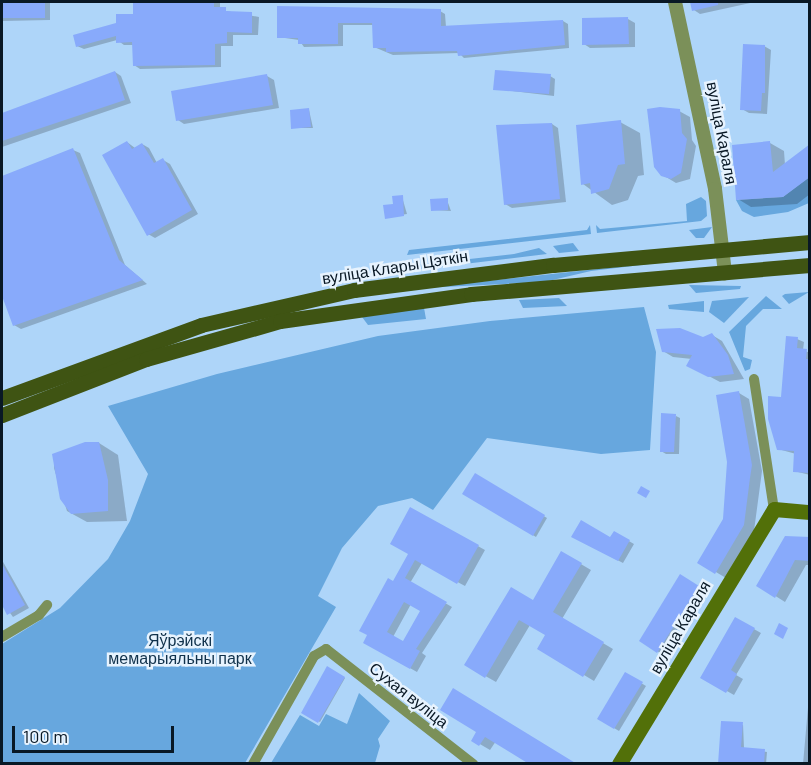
<!DOCTYPE html>
<html>
<head>
<meta charset="utf-8">
<style>
	body { margin:0 }
	#map { position:relative; width:811px; height:765px; overflow:hidden; background:#aed5f9; font-family:Barlow,sans-serif }
	div>[style] { position:absolute }
	.green>* { inset:0; background:#67a7de }
	.shadow>* { inset:0; background:#0003 }
	.building>* { inset:0; background:#88aafb }
	.minor>* { height:10px; margin:-5px; padding:0 5px; transform-origin:5px; border-radius:5px; background:#7b9059 }
	.tertiary>* { height:14px; margin:-7px; padding:0 7px; transform-origin:7px; border-radius:7px; background:#7b9059 }
	.secondary>* { height:15px; margin:-7.5px; padding:0 7.5px; transform-origin:7.5px; border-radius:7.5px; background:#527009 }
	.primary>* { height:15px; margin:-7.5px; padding:0 7.5px; transform-origin:7.5px; border-radius:7.5px; background:#3f5413 }
	span { translate:-50% -50%; white-space:nowrap; text-align:center; line-height:1.15; -webkit-text-stroke:5px #e7f3fe; paint-order:stroke }
	.street-label { font-size:16px; color:#091825 }
	.park-label { font-size:16px; color:#10314b }
	.frame { position:absolute; inset:0; border:3px solid #091825; pointer-events:none }
	.scale { position:absolute; left:12px; top:726px; width:162px; height:27px; box-sizing:border-box; border:3px solid #091825; border-top:0; padding-left:8px; font-size:18px; line-height:21px; white-space:nowrap; color:#091825; -webkit-text-stroke:4px #e7f3fe; paint-order:stroke }
</style>
</head>
<body>
<div id="map">
	<div class="green">
		<i style="clip-path:polygon(809px 177px,809px 203px,788px 212px,754px 217px,742px 211px,736px 200px,783px 197px)"></i>
		<i style="clip-path:polygon(701px 197px,706px 201px,707px 216px,701px 221px,597px 233px,596px 225px,600px 229px,687px 221px,686px 204px)"></i>
		<i style="clip-path:polygon(590px 225px,591px 234px,407px 255px,409px 250px,587px 230px)"></i>
		<i style="clip-path:polygon(712px 227px,704px 238px,696px 238px,689px 230px)"></i>
		<i style="clip-path:polygon(573px 243px,579px 251px,559px 253px,553px 246px)"></i>
		<i style="clip-path:polygon(539px 248px,547px 254px,414px 270px,407px 266px,514px 254px)"></i>
		<i style="clip-path:polygon(708px 257px,591px 271px,544px 282px,422px 288px)"></i>
		<i style="clip-path:polygon(689px 285px,741px 286px,740px 289px,696px 293px)"></i>
		<i style="clip-path:polygon(809px 292px,789px 304px,782px 296px,785px 294px)"></i>
		<i style="clip-path:polygon(766px 296px,782px 309px,763px 309px,746px 326px,743px 357px,752px 360px,750px 369px,745px 371px,729px 332px)"></i>
		<i style="clip-path:polygon(749px 297px,724px 323px,709px 312px,712px 301px)"></i>
		<i style="clip-path:polygon(559px 298px,567px 306px,523px 308px,519px 300px)"></i>
		<i style="clip-path:polygon(704px 301px,704px 312px,669px 309px,668px 305px)"></i>
		<i style="clip-path:polygon(644px 307px,656px 352px,650px 450px,601px 454px,487px 438px,433px 510px,412px 498px,378px 506px,342px 548px,318px 596px,336px 607px,245px 763px,2px 764px,2px 644px,60px 608px,108px 559px,130px 521px,148px 474px,108px 406px,217px 374px,378px 336px,490px 321px)"></i>
		<i style="clip-path:polygon(424px 308px,426px 319px,368px 325px,362px 317px)"></i>
		<i style="clip-path:polygon(359px 693px,390px 721px,378px 739px,380px 746px,375px 763px,271px 763px,300px 715px,319px 726px,326px 714px,347px 724px)"></i>
	</div>
	<div class="shadow">
		<i style="clip-path:polygon(2px 2px,50px 2px,50px 20px,2px 21px)"></i>
		<i style="clip-path:polygon(135px 2px,220px 2px,220px 10px,259px 17px,258px 35px,233px 35px,233px 46px,221px 46px,221px 67px,140px 69px,134px 65px,134px 45px,124px 45px,117px 40px,84px 49px,77px 46px,135px 15px)"></i>
		<i style="clip-path:polygon(692px 2px,755px 2px,700px 14px,694px 10px)"></i>
		<i style="clip-path:polygon(278px 8px,440px 11px,445px 14px,446px 27px,563px 21px,568px 24px,569px 48px,464px 58px,459px 53px,393px 55px,374px 47px,374px 25px,343px 25px,343px 46px,304px 47px,299px 40px,278px 37px)"></i>
		<i style="clip-path:polygon(628px 19px,635px 23px,635px 47px,590px 48px,584px 44px)"></i>
		<i style="clip-path:polygon(764px 46px,771px 50px,767px 114px,749px 113px,742px 109px)"></i>
		<i style="clip-path:polygon(115px 72px,121px 76px,131px 103px,2px 147px,2px 114px)"></i>
		<i style="clip-path:polygon(267px 76px,274px 80px,279px 108px,184px 124px,178px 120px)"></i>
		<i style="clip-path:polygon(550px 76px,555px 79px,554px 96px,495px 89px)"></i>
		<i style="clip-path:polygon(309px 110px,313px 128px,293px 128px)"></i>
		<i style="clip-path:polygon(679px 111px,690px 117px,692px 140px,696px 146px,690px 179px,676px 183px,666px 177px)"></i>
		<i style="clip-path:polygon(620px 122px,640px 133px,644px 175px,638px 176px,628px 200px,612px 205px,583px 184px)"></i>
		<i style="clip-path:polygon(552px 124px,558px 128px,566px 202px,512px 208px,505px 204px)"></i>
		<i style="clip-path:polygon(127px 142px,135px 148px,142px 144px,149px 148px,157px 163px,163px 160px,170px 164px,198px 214px,155px 238px,148px 234px)"></i>
		<i style="clip-path:polygon(770px 143px,784px 151px,785px 165px,810px 146px,810px 194px,797px 204px,751px 207px,738px 199px)"></i>
		<i style="clip-path:polygon(73px 150px,80px 153px,125px 265px,147px 284px,21px 329px,14px 325px,2px 291px,2px 177px)"></i>
		<i style="clip-path:polygon(402px 197px,407px 214px,387px 217px,395px 205px)"></i>
		<i style="clip-path:polygon(447px 200px,451px 211px,433px 210px)"></i>
		<i style="clip-path:polygon(712px 335px,722px 341px,744px 379px,720px 382px,688px 365px,692px 359px,673px 357px,663px 351px)"></i>
		<i style="clip-path:polygon(797px 339px,804px 342px,803px 350px,810px 353px,810px 475px,794px 471px,796px 454px,778px 449px,783px 398px)"></i>
		<i style="clip-path:polygon(739px 393px,749px 399px,762px 471px,754px 531px,726px 578px,699px 562px,724px 519px)"></i>
		<i style="clip-path:polygon(676px 416px,680px 418px,679px 454px,666px 454px,661px 451px)"></i>
		<i style="clip-path:polygon(99px 443px,118px 455px,127px 521px,87px 522px,67px 511px,54px 468px,54px 455px)"></i>
		<i style="clip-path:polygon(475px 475px,547px 518px,536px 537px,464px 493px)"></i>
		<i style="clip-path:polygon(evenodd,411px 509px,485px 550px,465px 586px,422px 563px,410px 583px,452px 607px,422px 653px,426px 656px,417px 672px,365px 643px,410px 554px,411px 509px,411px 604px,422px 611px,404px 643px,393px 637px,411px 604px)"></i>
		<i style="clip-path:polygon(615px 533px,634px 544px,623px 563px,573px 537px,611px 539px)"></i>
		<i style="clip-path:polygon(810px 539px,810px 565px,806px 565px,785px 602px,758px 585px)"></i>
		<i style="clip-path:polygon(562px 553px,591px 570px,562px 619px,613px 649px,594px 681px,539px 648px,547px 635px,530px 625px,496px 682px,466px 665px,533px 602px)"></i>
		<i style="clip-path:polygon(2px 560px,29px 608px,13px 617px,2px 602px)"></i>
		<i style="clip-path:polygon(681px 576px,702px 590px,662px 654px,641px 641px)"></i>
		<i style="clip-path:polygon(736px 619px,761px 633px,736px 675px,743px 679px,734px 695px,702px 677px)"></i>
		<i style="clip-path:polygon(328px 668px,345px 678px,320px 722px,303px 712px)"></i>
		<i style="clip-path:polygon(626px 674px,646px 686px,619px 731px,599px 719px)"></i>
		<i style="clip-path:polygon(810px 685px,810px 764px,803px 764px)"></i>
		<i style="clip-path:polygon(743px 724px,744px 748px,767px 752px,766px 764px,719px 764px)"></i>
		<i style="clip-path:polygon(478px 731px,496px 741px,490px 750px,473px 740px)"></i>
	</div>
	<div class="building">
		<i style="clip-path:polygon(2px 2px,45px 2px,45px 18px,2px 18px)"></i>
		<i style="clip-path:polygon(133px 2px,214px 2px,214px 7px,226px 7px,226px 11px,252px 12px,252px 33px,227px 32px,227px 43px,215px 44px,215px 65px,133px 66px,132px 42px,116px 43px,116px 36px,76px 47px,73px 35px,116px 23px,116px 14px,133px 14px)"></i>
		<i style="clip-path:polygon(690px 2px,718px 2px,718px 5px,692px 11px)"></i>
		<i style="clip-path:polygon(277px 6px,441px 9px,441px 26px,563px 20px,565px 45px,458px 56px,457px 51px,386px 52px,386px 48px,373px 48px,372px 23px,338px 23px,338px 44px,298px 44px,298px 38px,277px 38px)"></i>
		<i style="clip-path:polygon(628px 17px,629px 44px,582px 45px,582px 18px)"></i>
		<i style="clip-path:polygon(743px 44px,765px 45px,765px 93px,762px 93px,761px 111px,740px 110px)"></i>
		<i style="clip-path:polygon(495px 70px,551px 74px,549px 94px,493px 90px)"></i>
		<i style="clip-path:polygon(115px 71px,125px 100px,2px 141px,2px 113px)"></i>
		<i style="clip-path:polygon(267px 74px,273px 105px,176px 121px,171px 91px)"></i>
		<i style="clip-path:polygon(660px 107px,680px 109px,682px 133px,687px 139px,681px 173px,671px 179px,661px 176px,654px 167px,647px 109px)"></i>
		<i style="clip-path:polygon(309px 108px,311px 127px,291px 129px,290px 110px)"></i>
		<i style="clip-path:polygon(621px 120px,625px 164px,618px 165px,609px 189px,591px 194px,590px 183px,581px 185px,576px 125px)"></i>
		<i style="clip-path:polygon(552px 123px,560px 199px,504px 205px,496px 125px)"></i>
		<i style="clip-path:polygon(127px 141px,132px 149px,142px 143px,154px 163px,163px 158px,192px 210px,147px 236px,102px 155px)"></i>
		<i style="clip-path:polygon(770px 141px,773px 172px,810px 144px,810px 177px,783px 197px,736px 200px,732px 145px)"></i>
		<i style="clip-path:polygon(73px 148px,119px 260px,143px 280px,13px 326px,2px 296px,2px 176px)"></i>
		<i style="clip-path:polygon(403px 195px,404px 216px,385px 219px,383px 205px,393px 204px,392px 196px)"></i>
		<i style="clip-path:polygon(448px 198px,448px 210px,431px 211px,430px 199px)"></i>
		<i style="clip-path:polygon(680px 328px,703px 337px,712px 333px,728px 355px,734px 374px,708px 377px,686px 366px,692px 355px,662px 352px,656px 329px)"></i>
		<i style="clip-path:polygon(786px 336px,798px 337px,797px 348px,807px 349px,806px 359px,810px 359px,810px 473px,793px 472px,794px 451px,777px 450px,768px 419px,768px 396px,781px 397px)"></i>
		<i style="clip-path:polygon(739px 391px,752px 465px,750px 478px,744px 525px,715px 574px,697px 563px,723px 519px,727px 462px,716px 395px)"></i>
		<i style="clip-path:polygon(661px 413px,676px 414px,674px 452px,660px 452px)"></i>
		<i style="clip-path:polygon(85px 442px,99px 442px,108px 480px,108px 511px,71px 514px,60px 499px,52px 454px)"></i>
		<i style="clip-path:polygon(475px 473px,545px 515px,533px 536px,462px 494px)"></i>
		<i style="clip-path:polygon(641px 486px,650px 491px,646px 498px,637px 493px)"></i>
		<i style="clip-path:polygon(evenodd,410px 507px,479px 545px,457px 584px,415px 560px,405px 578px,447px 602px,416px 649px,420px 651px,410px 669px,363px 643px,367px 635px,359px 631px,388px 578px,393px 581px,408px 554px,390px 544px,410px 507px,404px 602px,420px 611px,403px 641px,387px 632px,404px 602px)"></i>
		<i style="clip-path:polygon(581px 520px,610px 537px,614px 531px,630px 540px,618px 561px,571px 537px)"></i>
		<i style="clip-path:polygon(785px 536px,810px 537px,810px 561px,795px 560px,775px 598px,756px 586px)"></i>
		<i style="clip-path:polygon(561px 551px,582px 563px,553px 612px,604px 642px,583px 677px,537px 649px,545px 635px,519px 620px,485px 678px,464px 665px,511px 587px,533px 600px)"></i>
		<i style="clip-path:polygon(2px 564px,25px 605px,7px 615px,2px 605px)"></i>
		<i style="clip-path:polygon(680px 574px,699px 586px,657px 653px,639px 641px)"></i>
		<i style="clip-path:polygon(735px 617px,755px 628px,731px 670px,737px 674px,726px 693px,700px 678px)"></i>
		<i style="clip-path:polygon(779px 623px,788px 628px,783px 639px,774px 634px)"></i>
		<i style="clip-path:polygon(327px 666px,345px 677px,318px 723px,301px 713px)"></i>
		<i style="clip-path:polygon(625px 672px,643px 682px,614px 729px,597px 719px)"></i>
		<i style="clip-path:polygon(453px 688px,577px 764px,529px 764px,485px 737px,479px 746px,471px 741px,476px 732px,440px 710px)"></i>
		<i style="clip-path:polygon(721px 721px,743px 722px,741px 747px,765px 749px,764px 764px,718px 764px)"></i>
	</div>
	<div class="minor">
		<i style="left:754px;top:379px;width:132px;rotate:81.3deg"></i>
		<i style="left:2px;top:637px;width:43px;rotate:-30.7deg"></i>
		<i style="left:39px;top:615px;width:13px;rotate:-51deg"></i>
		<i style="left:253px;top:764px;width:124px;rotate:-60.5deg"></i>
		<i style="left:314px;top:656px;width:14px;rotate:-30deg"></i>
		<i style="left:326px;top:649px;width:187px;rotate:38deg"></i>
	</div>
	<div class="tertiary">
		<i style="left:675px;top:2px;width:191px;rotate:77.9deg"></i>
		<i style="left:715px;top:189px;width:85px;rotate:83.2deg"></i>
	</div>
	<div class="secondary">
		<i style="left:619px;top:764px;width:298px;rotate:-58.7deg"></i>
		<i style="left:774px;top:509px;width:36px;rotate:5deg"></i>
	</div>
	<div class="primary">
		<i style="left:2px;top:398px;width:212px;rotate:-20.1deg"></i>
		<i style="left:201px;top:325px;width:157px;rotate:-12.9deg"></i>
		<i style="left:354px;top:290px;width:201px;rotate:-7.2deg"></i>
		<i style="left:553px;top:265px;width:258px;rotate:-5.1deg"></i>
		<i style="left:2px;top:415px;width:155px;rotate:-21.3deg"></i>
		<i style="left:146px;top:359px;width:139px;rotate:-15.8deg"></i>
		<i style="left:280px;top:321px;width:193px;rotate:-8deg"></i>
		<i style="left:471px;top:294px;width:340px;rotate:-4.9deg"></i>
	</div>
	<div class="street-label">
		<span style="left:722px;top:133px;rotate:79deg">вуліца Караля</span>
		<span style="left:395px;top:267px;rotate:-9deg">вуліца Клары Цэткін</span>
		<span style="left:680px;top:627px;rotate:-60deg">вуліца Караля</span>
		<span style="left:409px;top:695px;rotate:38deg">Сухая вуліца</span>
	</div>
	<div class="park-label">
		<span style="left:180px;top:649px">Яўрэйскі<br>мемарыяльны парк</span>
	</div>
	<div class="frame"></div>
	<div class="scale">100 m</div>
</div>
</body>
</html>
